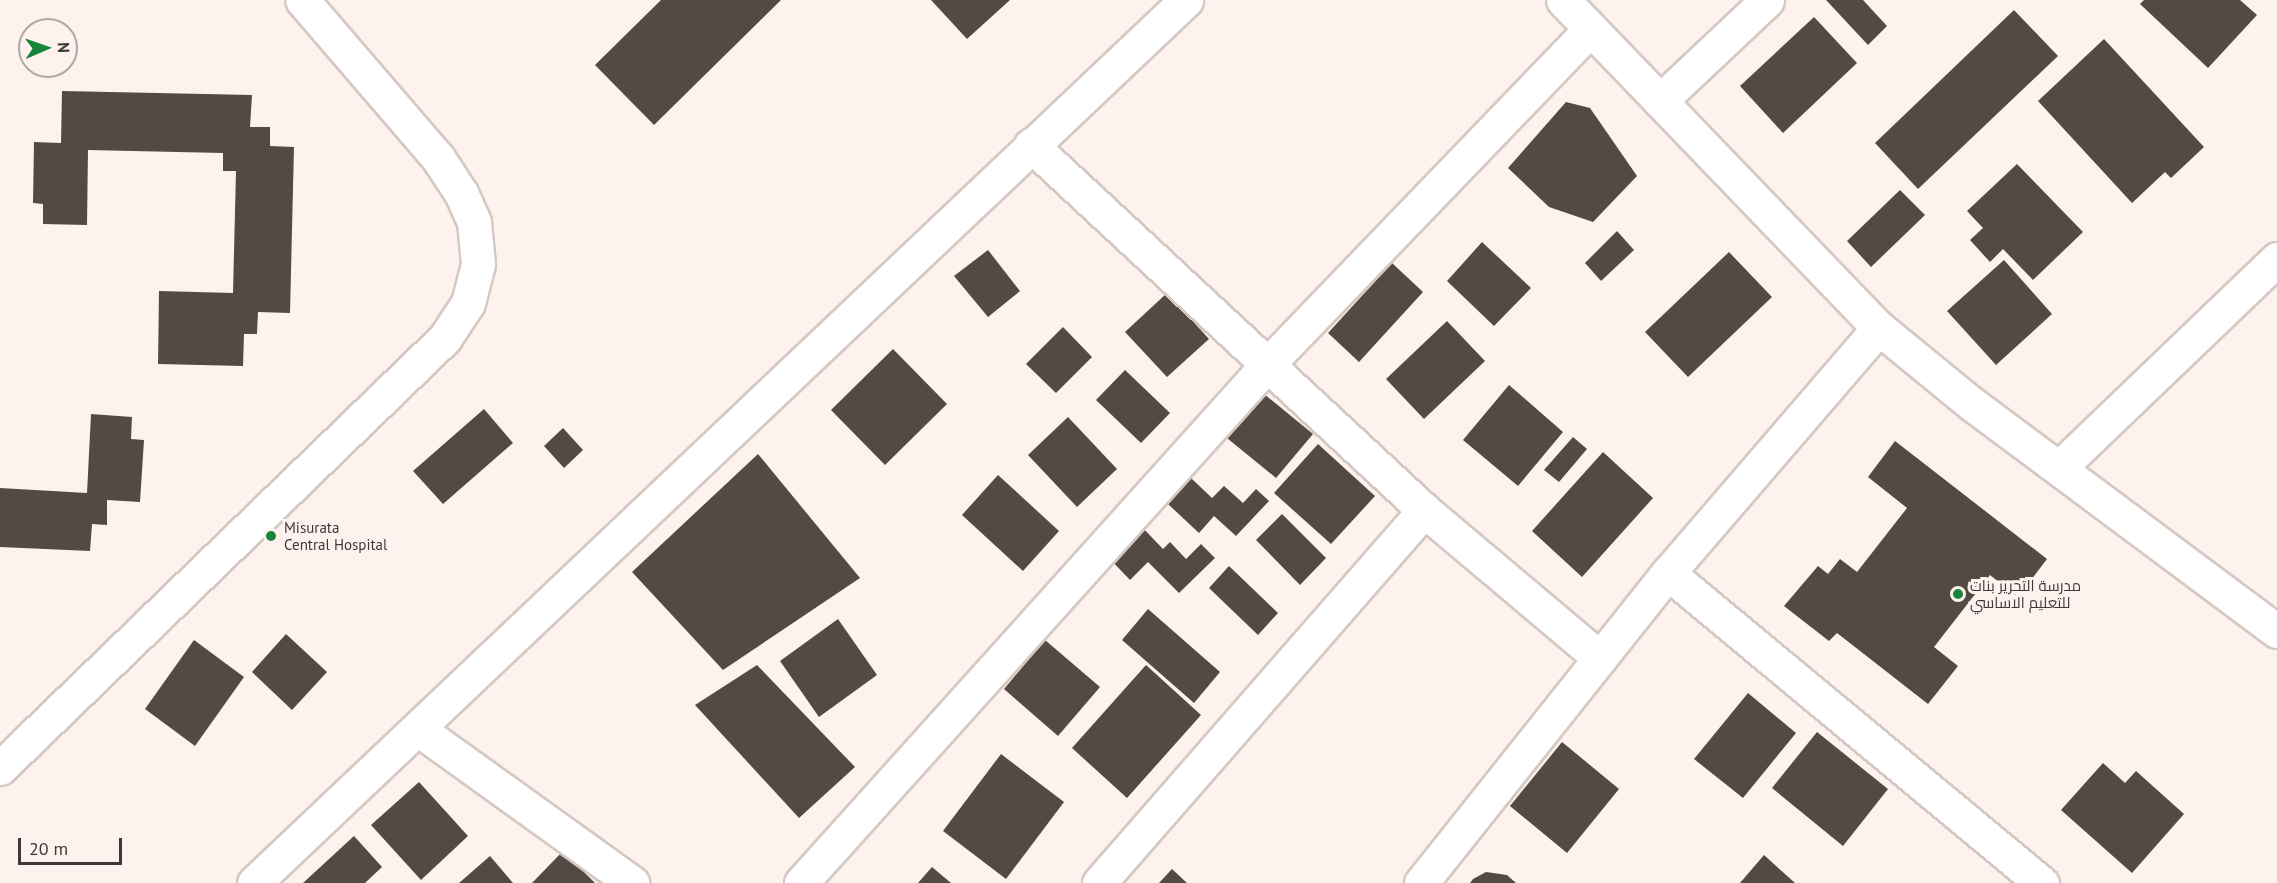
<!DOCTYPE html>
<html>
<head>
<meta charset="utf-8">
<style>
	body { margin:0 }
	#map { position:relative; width:2277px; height:883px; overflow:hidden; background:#fdf2ed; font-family:"PT Sans",Cairo,sans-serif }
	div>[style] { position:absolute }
	.building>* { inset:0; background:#534b43 }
	.roads { filter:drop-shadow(2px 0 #d6c9c3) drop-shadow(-2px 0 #d6c9c3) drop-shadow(0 2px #d6c9c3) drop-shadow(0 -2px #d6c9c3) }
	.street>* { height:33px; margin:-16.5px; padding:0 16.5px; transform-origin:16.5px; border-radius:16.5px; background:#fff }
	.dots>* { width:16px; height:16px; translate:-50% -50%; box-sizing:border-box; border:3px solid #fdf2ed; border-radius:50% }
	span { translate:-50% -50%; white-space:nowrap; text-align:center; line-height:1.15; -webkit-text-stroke:6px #fdf2ed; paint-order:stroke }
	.poi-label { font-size:15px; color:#3e3936 }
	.left { translate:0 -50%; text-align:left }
	.north { position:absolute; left:18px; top:18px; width:60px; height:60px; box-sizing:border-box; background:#fdf2ed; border:2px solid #b1a8a4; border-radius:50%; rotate:88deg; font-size:16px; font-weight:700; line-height:24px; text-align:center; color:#3e3936 }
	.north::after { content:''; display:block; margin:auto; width:21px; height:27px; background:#18853c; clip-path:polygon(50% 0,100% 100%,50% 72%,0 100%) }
	.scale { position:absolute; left:18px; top:838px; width:104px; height:27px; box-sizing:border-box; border:3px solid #3e3936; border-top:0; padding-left:8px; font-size:18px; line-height:21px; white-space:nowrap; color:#3e3936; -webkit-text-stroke:4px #fdf2ed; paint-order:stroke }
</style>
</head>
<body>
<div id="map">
	<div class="building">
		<i style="clip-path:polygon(661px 0,781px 0,654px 125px,595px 65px)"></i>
		<i style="clip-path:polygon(931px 0,1010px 0,967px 39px)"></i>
		<i style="clip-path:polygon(1826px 0,1863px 0,1887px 26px,1868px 45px)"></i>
		<i style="clip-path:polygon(2144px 0,2240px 0,2257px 15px,2208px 68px,2140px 4px)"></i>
		<i style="clip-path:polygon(2014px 10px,2058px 56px,1918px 189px,1875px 143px)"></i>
		<i style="clip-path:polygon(1814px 17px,1857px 63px,1783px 133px,1740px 86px)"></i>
		<i style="clip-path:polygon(2104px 39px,2204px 147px,2171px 178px,2165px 172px,2132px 203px,2038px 101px)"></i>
		<i style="clip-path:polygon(62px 91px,252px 95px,250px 127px,270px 127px,270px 146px,294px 147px,290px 313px,258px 312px,257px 334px,244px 334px,243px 366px,158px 364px,159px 291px,233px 293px,236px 171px,223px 171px,223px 153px,88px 150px,87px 225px,43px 224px,43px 204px,33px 203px,34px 142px,61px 143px)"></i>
		<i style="clip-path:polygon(1566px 102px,1590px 108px,1637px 176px,1593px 222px,1549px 207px,1508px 168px)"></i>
		<i style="clip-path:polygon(2017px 164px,2083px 232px,2033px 280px,2003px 249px,1990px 262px,1970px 240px,1983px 228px,1967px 211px)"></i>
		<i style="clip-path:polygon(1900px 190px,1925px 215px,1871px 267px,1847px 241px)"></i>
		<i style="clip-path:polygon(1617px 231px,1634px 250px,1601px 281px,1585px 263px)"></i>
		<i style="clip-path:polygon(1482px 242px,1531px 288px,1494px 326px,1447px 281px)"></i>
		<i style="clip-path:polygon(988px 250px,1020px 291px,988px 317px,954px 276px)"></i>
		<i style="clip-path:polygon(1729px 252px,1772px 297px,1688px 377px,1645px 332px)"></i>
		<i style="clip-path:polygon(2004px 260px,2052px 314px,1996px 365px,1947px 311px)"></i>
		<i style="clip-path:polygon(1392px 263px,1423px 292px,1359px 362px,1328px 333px)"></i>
		<i style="clip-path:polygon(1167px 293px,1209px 339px,1167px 377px,1125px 332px)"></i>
		<i style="clip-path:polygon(1447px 321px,1485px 361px,1424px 419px,1386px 379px)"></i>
		<i style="clip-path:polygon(1063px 327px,1092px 357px,1056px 393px,1026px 364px)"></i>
		<i style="clip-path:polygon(893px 349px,947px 404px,885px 465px,831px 410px)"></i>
		<i style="clip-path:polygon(1125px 370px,1170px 413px,1141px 443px,1096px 400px)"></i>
		<i style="clip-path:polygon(1509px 385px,1563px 432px,1518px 486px,1463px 440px)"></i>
		<i style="clip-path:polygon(1258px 389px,1313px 434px,1276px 478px,1222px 434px)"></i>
		<i style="clip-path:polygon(484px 409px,513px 443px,443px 504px,413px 471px)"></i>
		<i style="clip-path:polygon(91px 414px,132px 417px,131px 439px,144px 440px,140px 502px,107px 500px,107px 525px,92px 524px,90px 551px,0 547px,0 488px,87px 493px)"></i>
		<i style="clip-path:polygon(1068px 417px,1117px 469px,1077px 507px,1028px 455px)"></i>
		<i style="clip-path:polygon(563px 428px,583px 450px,564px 468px,544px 446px)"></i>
		<i style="clip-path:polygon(1573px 437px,1587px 449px,1559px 482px,1544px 470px)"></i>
		<i style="clip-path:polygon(1895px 441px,2047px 559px,2018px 597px,1990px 575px,1934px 647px,1958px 666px,1928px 704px,1837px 633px,1829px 641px,1784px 606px,1818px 566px,1828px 574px,1840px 559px,1857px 572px,1907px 508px,1868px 477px)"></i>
		<i style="clip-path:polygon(1318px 444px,1375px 496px,1331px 544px,1274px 493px)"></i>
		<i style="clip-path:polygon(1603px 452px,1653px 498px,1582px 577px,1532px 531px)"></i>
		<i style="clip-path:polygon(758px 454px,860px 578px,723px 670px,632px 572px)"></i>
		<i style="clip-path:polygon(998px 475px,1059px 531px,1023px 571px,962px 515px)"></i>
		<i style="clip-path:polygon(1191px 478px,1212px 498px,1224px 486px,1243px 503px,1256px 489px,1269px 501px,1236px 536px,1214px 516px,1199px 533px,1168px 504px)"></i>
		<i style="clip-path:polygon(1282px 514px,1326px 558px,1300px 585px,1256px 540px)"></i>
		<i style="clip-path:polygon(1140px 525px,1163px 549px,1170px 542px,1186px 559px,1201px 544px,1215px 558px,1179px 593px,1148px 562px,1130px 580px,1108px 557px)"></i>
		<i style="clip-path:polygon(1229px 566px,1278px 613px,1258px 635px,1209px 588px)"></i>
		<i style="clip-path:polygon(1148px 609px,1220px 672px,1194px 703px,1122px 640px)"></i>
		<i style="clip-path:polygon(838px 619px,877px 675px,819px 717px,780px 661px)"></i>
		<i style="clip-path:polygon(286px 634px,327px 672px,292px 710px,252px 672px)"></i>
		<i style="clip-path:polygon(194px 640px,244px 677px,195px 746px,145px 709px)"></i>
		<i style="clip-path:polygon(1045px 640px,1100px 687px,1058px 736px,1004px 689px)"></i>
		<i style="clip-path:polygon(757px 665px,855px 767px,799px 818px,695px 705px)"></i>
		<i style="clip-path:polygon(1146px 665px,1201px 715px,1127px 798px,1072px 748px)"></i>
		<i style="clip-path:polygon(1748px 693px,1796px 733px,1743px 798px,1694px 759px)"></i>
		<i style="clip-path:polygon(1817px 732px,1888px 789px,1843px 846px,1772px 788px)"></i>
		<i style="clip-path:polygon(1562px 742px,1619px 789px,1567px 853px,1510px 806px)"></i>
		<i style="clip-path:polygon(1001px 754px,1064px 802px,1006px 879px,943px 831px)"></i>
		<i style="clip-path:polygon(2103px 763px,2125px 783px,2136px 771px,2184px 814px,2132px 873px,2061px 810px)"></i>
		<i style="clip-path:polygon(419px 782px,468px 836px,421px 880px,371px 825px)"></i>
		<i style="clip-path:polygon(354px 836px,382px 867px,365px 883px,303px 883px)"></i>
		<i style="clip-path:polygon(563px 851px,595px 883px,532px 883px)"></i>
		<i style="clip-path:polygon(1764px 855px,1795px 883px,1740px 883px)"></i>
		<i style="clip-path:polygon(490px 856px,513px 883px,459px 883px)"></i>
		<i style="clip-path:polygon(932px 867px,951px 883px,918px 883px)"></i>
		<i style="clip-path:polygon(1172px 869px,1187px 883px,1159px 883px)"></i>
		<i style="clip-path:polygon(1486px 872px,1507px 875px,1516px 883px,1470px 883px,1473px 879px)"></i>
	</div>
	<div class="roads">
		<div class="street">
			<i style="left:1563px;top:0;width:455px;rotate:46.1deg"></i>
			<i style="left:1879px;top:328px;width:120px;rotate:39.3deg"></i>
			<i style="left:1972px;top:404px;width:380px;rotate:36.7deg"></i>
			<i style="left:1660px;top:101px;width:147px;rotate:-43.3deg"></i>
			<i style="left:1031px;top:145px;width:536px;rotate:42.88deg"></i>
			<i style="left:1424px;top:510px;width:230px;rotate:40.1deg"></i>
			<i style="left:2059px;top:468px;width:302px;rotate:-43.8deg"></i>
			<i style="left:1668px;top:573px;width:486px;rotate:39.7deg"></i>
			<i style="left:418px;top:729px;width:264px;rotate:35.7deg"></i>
			<i style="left:0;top:768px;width:619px;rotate:-44.02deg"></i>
			<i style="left:445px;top:338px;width:42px;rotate:-56.7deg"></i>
			<i style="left:468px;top:303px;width:40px;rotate:-75.6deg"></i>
			<i style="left:478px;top:264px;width:42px;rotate:-95.4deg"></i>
			<i style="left:474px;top:222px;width:32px;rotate:-114deg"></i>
			<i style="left:461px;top:193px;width:42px;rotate:-123.3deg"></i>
			<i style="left:438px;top:158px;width:208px;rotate:-130.7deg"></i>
			<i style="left:254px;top:883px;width:1284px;rotate:-43.45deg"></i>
			<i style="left:801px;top:883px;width:697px;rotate:-48.03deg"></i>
			<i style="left:1267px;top:365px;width:466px;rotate:-46.1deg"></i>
			<i style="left:1099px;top:883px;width:495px;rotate:-48.9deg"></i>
			<i style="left:1421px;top:883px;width:396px;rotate:-51.5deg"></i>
			<i style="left:1668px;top:573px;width:323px;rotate:-49.3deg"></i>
		</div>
	</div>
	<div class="dots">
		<i style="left:271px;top:536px;background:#18853c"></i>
		<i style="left:1958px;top:594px;background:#18853c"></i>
	</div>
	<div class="poi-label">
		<span class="left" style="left:284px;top:536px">Misurata<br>Central Hospital</span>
		<span class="left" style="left:1970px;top:594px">مدرسة التحرير بنات<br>للتعليم الاساسي</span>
	</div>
	<div class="north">N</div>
	<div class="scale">20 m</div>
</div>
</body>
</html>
